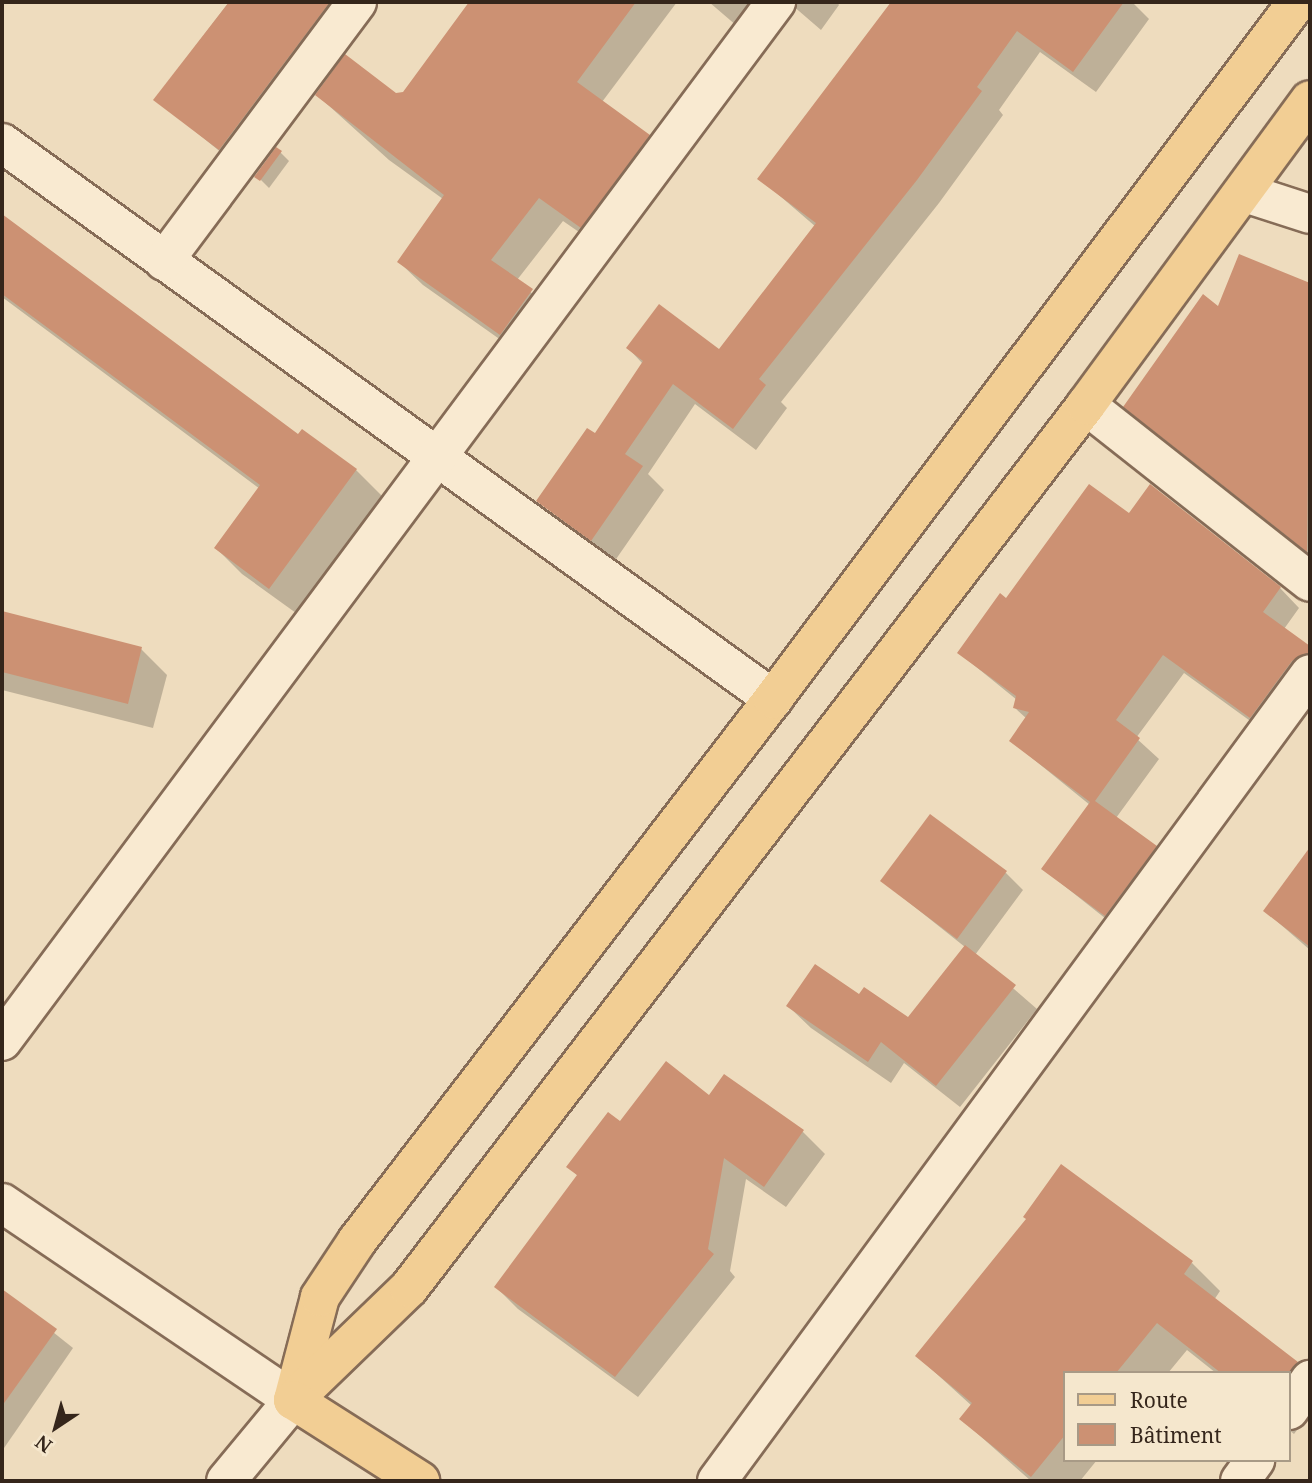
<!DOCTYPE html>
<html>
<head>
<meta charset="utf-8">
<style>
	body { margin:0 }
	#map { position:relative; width:1312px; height:1483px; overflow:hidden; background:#eedcbe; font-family:"Noto Serif",serif }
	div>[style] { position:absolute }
	.shadow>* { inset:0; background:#0003 }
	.building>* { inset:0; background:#cc9173 }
	.roads { filter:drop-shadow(2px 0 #866c57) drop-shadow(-2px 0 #866c57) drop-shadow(0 2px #866c57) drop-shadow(0 -2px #866c57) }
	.minor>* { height:38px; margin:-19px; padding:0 19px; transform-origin:19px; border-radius:19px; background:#f9ead1 }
	.major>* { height:38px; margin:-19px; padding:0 19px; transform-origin:19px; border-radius:19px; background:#f2ce94 }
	span { translate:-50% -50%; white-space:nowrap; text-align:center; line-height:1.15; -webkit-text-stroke:6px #f5e7cd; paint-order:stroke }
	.frame { position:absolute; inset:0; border:4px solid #35261b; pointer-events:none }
	.legend { position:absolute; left:1063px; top:1371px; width:228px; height:91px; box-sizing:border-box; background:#f5e7cd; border:2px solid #a89a86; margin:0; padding:9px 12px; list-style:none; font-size:21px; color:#35261b }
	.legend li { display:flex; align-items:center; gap:14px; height:35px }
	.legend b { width:35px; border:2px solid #a89a86 }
	.north { position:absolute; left:21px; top:1392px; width:70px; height:70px; -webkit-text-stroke:5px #f5e7cd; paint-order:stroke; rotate:216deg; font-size:19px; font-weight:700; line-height:28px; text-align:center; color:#35261b }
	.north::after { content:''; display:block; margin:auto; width:24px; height:32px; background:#35261b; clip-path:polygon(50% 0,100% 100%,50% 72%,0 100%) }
</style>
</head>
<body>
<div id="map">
	<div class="shadow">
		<i style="clip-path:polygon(229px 2px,274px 2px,283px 9px,289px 2px,367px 2px,238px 166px,155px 99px)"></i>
		<i style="clip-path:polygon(471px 2px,677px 2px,602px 102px,672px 160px,605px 250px,563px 221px,517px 280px,555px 314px,525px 357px,423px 285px,399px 262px,443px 199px,389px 160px,317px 95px,404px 93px)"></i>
		<i style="clip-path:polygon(709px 2px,837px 2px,839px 5px,821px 30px,792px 5px,758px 44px)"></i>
		<i style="clip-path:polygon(895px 2px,1132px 2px,1149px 19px,1096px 92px,1040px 52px,999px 110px,1003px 115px,939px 203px,781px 402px,787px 408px,756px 450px,695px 404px,648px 474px,664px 490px,614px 562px,538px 501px,595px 435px,643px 364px,628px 348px,719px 352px,816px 227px,759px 178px)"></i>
		<i style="clip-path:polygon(277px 149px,289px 161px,269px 188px,257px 176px)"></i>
		<i style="clip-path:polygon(2px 215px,299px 436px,356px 470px,382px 496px,296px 613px,242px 574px,216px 548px,260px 489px,2px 297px)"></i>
		<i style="clip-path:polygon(1240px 256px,1310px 285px,1310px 556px,1126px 406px,1219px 309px)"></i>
		<i style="clip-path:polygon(1130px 516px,1280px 588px,1299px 608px,1284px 629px,1310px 649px,1310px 686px,1271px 736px,1184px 673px,1136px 738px,1159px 759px,1116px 818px,1175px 866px,1125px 934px,1043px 869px,1090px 805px,1011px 741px,1027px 719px,1015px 708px,1017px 700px,959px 653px,1007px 600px)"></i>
		<i style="clip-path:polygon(2px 613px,141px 649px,167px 675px,153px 728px,2px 690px)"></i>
		<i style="clip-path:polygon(1301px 862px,1310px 869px,1310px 950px,1265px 911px)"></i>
		<i style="clip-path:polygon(1006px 873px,1023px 890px,975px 955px,1037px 1009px,960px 1107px,904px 1063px,891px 1083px,811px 1028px,788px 1006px,859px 996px,908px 1020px,965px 947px,882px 881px)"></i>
		<i style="clip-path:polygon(710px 1098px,803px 1132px,825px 1154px,786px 1207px,746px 1179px,730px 1271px,735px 1277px,638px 1397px,518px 1309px,496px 1287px,578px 1176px,569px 1167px,620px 1123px)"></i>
		<i style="clip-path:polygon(1192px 1263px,1220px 1291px,1214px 1300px,1310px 1377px,1310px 1413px,1294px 1434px,1289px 1430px,1289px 1373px,1216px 1373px,1187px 1350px,1168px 1373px,1065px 1373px,1065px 1460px,1097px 1460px,1080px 1481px,1031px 1481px,961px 1419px,972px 1406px,917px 1356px)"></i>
		<i style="clip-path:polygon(14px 1301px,73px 1348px,2px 1451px,2px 1318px)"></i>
	</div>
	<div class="building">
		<i style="clip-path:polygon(229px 2px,330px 2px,219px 150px,153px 100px)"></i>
		<i style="clip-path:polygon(469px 2px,636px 2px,577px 82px,650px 135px,581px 228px,539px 198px,491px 260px,533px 289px,500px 335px,397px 262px,444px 195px,315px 95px,345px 54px,396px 93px,403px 92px)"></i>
		<i style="clip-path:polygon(891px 2px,1124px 2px,1073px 72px,1017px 31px,977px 87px,982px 91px,917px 180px,759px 379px,766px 385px,733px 429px,673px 384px,625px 454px,643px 466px,591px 541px,536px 501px,587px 428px,595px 433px,643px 361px,626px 348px,659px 304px,719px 349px,816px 223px,757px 179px)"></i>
		<i style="clip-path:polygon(276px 147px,282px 151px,260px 181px,254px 177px)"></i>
		<i style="clip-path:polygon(2px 214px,298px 434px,302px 429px,357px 469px,269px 589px,214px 548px,260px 485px,2px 294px)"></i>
		<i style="clip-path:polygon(1239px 254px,1310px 283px,1307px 552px,1123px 407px,1203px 294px,1218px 306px)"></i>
		<i style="clip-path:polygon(1089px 484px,1129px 513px,1150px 484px,1281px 587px,1263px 612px,1310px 646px,1310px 652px,1292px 661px,1250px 718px,1163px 655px,1116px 720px,1140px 738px,1095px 801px,1157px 846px,1105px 916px,1041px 869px,1090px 802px,1009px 741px,1029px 712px,1013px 708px,1016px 696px,957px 653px,1000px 593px,1006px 598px)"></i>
		<i style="clip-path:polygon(2px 611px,142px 647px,128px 704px,2px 672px)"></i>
		<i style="clip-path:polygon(930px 814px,1007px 871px,957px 939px,880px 881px)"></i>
		<i style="clip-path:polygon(1310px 847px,1310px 947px,1263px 911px)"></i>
		<i style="clip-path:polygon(965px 945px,1016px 985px,936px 1086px,881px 1042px,868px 1062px,786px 1006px,815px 964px,859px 994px,864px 987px,908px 1017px)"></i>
		<i style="clip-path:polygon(666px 1061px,709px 1095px,724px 1074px,804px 1130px,764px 1187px,724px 1158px,708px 1249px,714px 1254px,615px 1377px,494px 1287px,577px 1175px,566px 1167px,608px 1112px,620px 1121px)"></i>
		<i style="clip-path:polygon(1061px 1164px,1193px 1261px,1184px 1274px,1298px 1362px,1288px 1373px,1221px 1373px,1157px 1323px,1116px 1373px,1065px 1373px,1065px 1435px,1031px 1477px,959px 1419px,972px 1403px,915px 1356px,1026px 1219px,1023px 1217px)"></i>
		<i style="clip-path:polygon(2px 1289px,57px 1329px,2px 1406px)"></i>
	</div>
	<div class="roads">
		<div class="minor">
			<i style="left:2px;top:143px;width:951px;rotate:35.8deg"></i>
			<i style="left:1245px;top:193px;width:68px;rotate:17.9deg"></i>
			<i style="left:164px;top:261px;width:323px;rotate:-53.3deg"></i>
			<i style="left:1086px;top:405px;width:285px;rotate:38.3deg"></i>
			<i style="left:2px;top:1041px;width:1296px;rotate:-53.32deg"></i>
			<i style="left:2px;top:1203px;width:351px;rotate:34.1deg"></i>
			<i style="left:293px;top:1400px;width:105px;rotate:129.6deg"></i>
			<i style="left:1289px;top:1410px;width:37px;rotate:-55deg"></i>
			<i style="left:717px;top:1481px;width:1001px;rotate:-53.69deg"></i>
			<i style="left:1240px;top:1481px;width:26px;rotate:-54deg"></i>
		</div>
		<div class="major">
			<i style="left:293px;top:1400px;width:106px;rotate:-75.3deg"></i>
			<i style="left:320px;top:1297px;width:67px;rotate:-56.5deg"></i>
			<i style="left:357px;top:1241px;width:683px;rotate:-52.49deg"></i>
			<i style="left:773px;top:699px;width:872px;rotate:-53.06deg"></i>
			<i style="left:293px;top:1400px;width:161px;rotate:-44deg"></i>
			<i style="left:409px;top:1288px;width:1113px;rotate:-52.52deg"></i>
			<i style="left:1086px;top:405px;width:378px;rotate:-53.7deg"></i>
			<i style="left:293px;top:1400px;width:151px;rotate:32.5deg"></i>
		</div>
	</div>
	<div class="frame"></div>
	<ul class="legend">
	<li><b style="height:9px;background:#f2ce94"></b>Route</li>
	<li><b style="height:19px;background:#cc9173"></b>Bâtiment</li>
	</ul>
	<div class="north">N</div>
</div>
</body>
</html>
